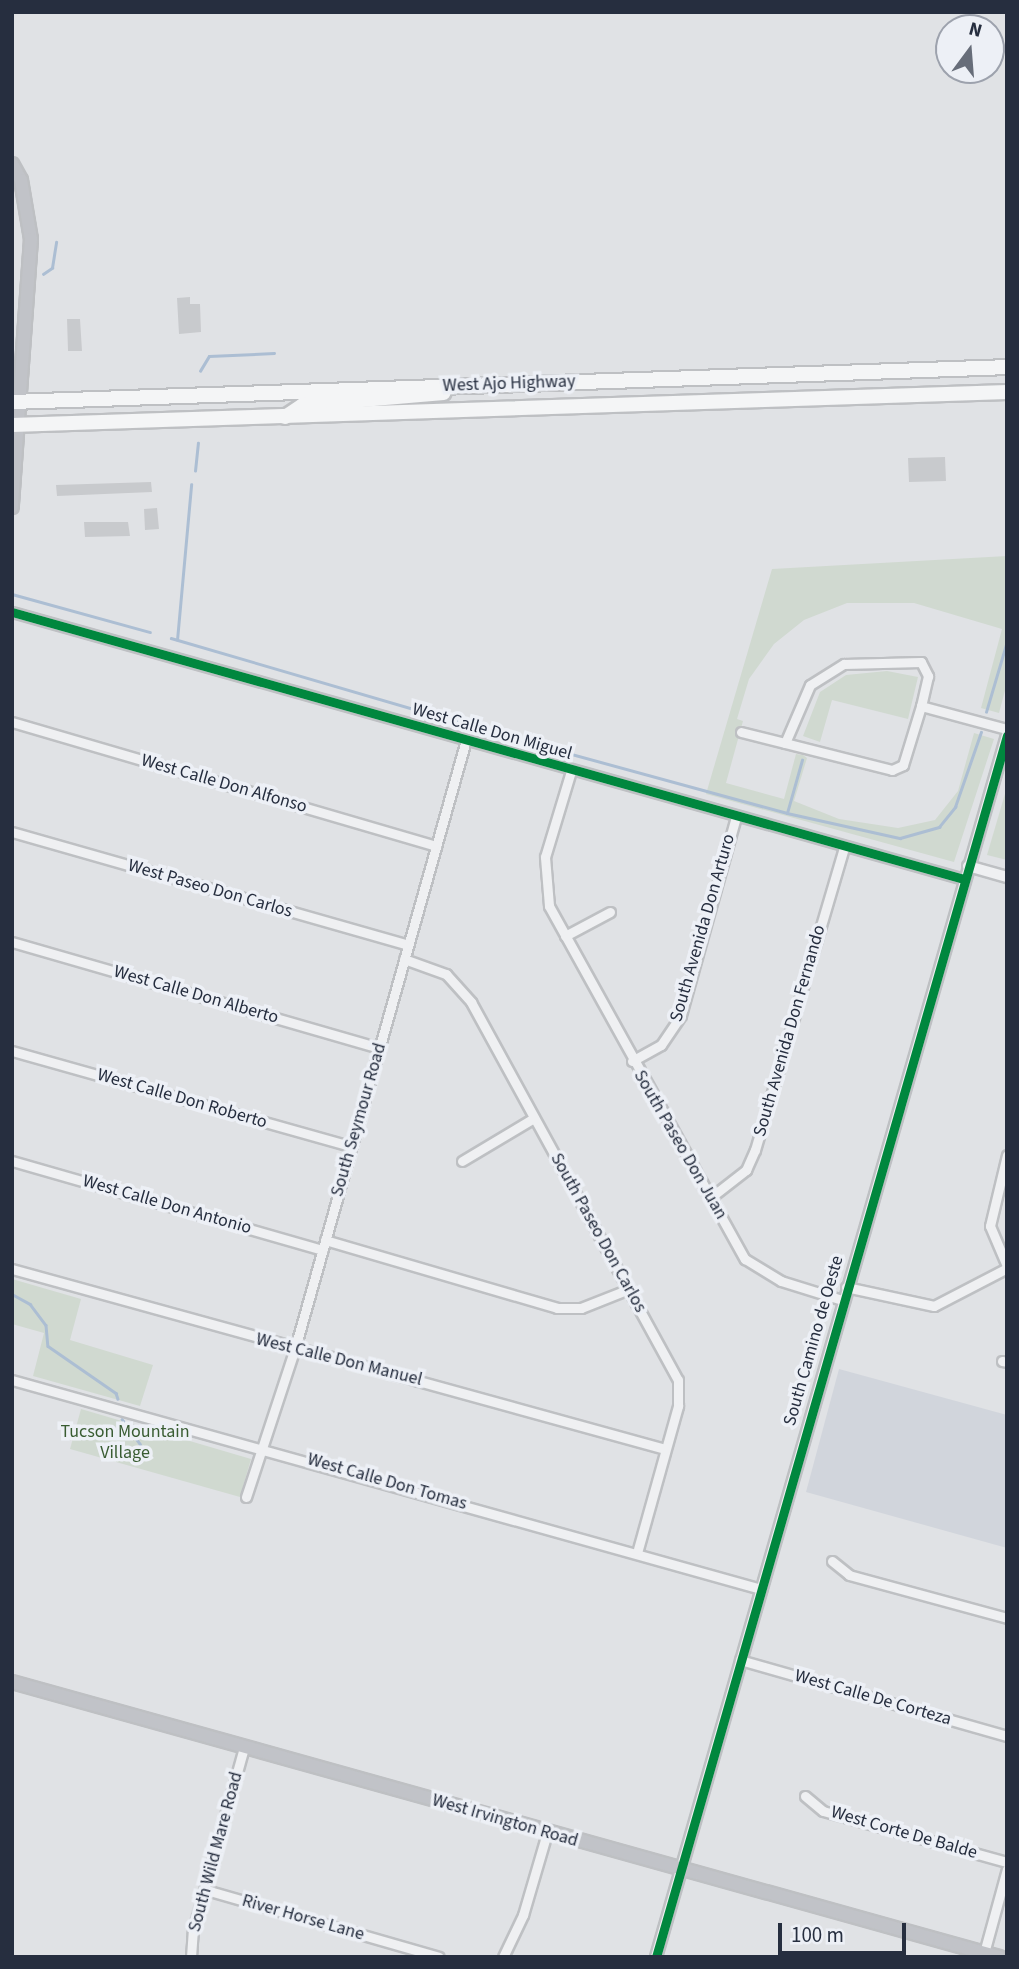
<!DOCTYPE html>
<html>
<head>
<meta charset="utf-8">
<style>
	body { margin:0 }
	#map { position:relative; width:1019px; height:1969px; overflow:hidden; background:#e0e2e5; font-family:"Source Sans 3",sans-serif }
	div>[style] { position:absolute }
	.built>* { inset:0; background:#d1d5dc }
	.green>* { inset:0; background:#d0d9d0 }
	.stream>* { height:2.5px; margin:-1.25px; padding:0 1.25px; transform-origin:1.25px; border-radius:1.25px; background:#acbed3 }
	.building>* { inset:0; background:#c8cacd }
	.roads { filter:drop-shadow(2px 0 #bec0c3) drop-shadow(-2px 0 #bec0c3) drop-shadow(0 2px #bec0c3) drop-shadow(0 -2px #bec0c3) }
	.minor>* { height:9px; margin:-4.5px; padding:0 4.5px; transform-origin:4.5px; border-radius:4.5px; background:#eff0f2 }
	.tertiary>* { height:10px; margin:-5px; padding:0 5px; transform-origin:5px; border-radius:5px; background:#eff0f2 }
	.secondary>* { height:12px; margin:-6px; padding:0 6px; transform-origin:6px; border-radius:6px; background:#c1c3c8 }
	.primary>* { height:14px; margin:-7px; padding:0 7px; transform-origin:7px; border-radius:7px; background:#f4f5f6 }
	.cycleway>* { height:9px; margin:-4.5px; padding:0 4.5px; transform-origin:4.5px; border-radius:4.5px; background:#00873e }
	span { translate:-50% -50%; white-space:nowrap; text-align:center; line-height:1.15; -webkit-text-stroke:7px #edf0f6; paint-order:stroke }
	.street-label { font-size:18px; color:#262e3f }
	.park-label { font-size:18px; color:#395c32 }
	.frame { position:absolute; inset:0; border:14px solid #262e3f; pointer-events:none }
	.north { position:absolute; left:935px; top:14px; width:70px; height:70px; box-sizing:border-box; background:#edf0f6; border:2px solid #9da2ad; border-radius:50%; rotate:16deg; font-size:19px; font-weight:700; line-height:28px; text-align:center; color:#262e3f }
	.north::after { content:''; display:block; margin:auto; width:24px; height:32px; background:#676d79; clip-path:polygon(50% 0,100% 100%,50% 72%,0 100%) }
	.scale { position:absolute; left:778px; top:1923px; width:128px; height:32px; box-sizing:border-box; border:4px solid #262e3f; border-top:0; padding-left:9px; font-size:21px; line-height:24px; white-space:nowrap; color:#262e3f; -webkit-text-stroke:5px #edf0f6; paint-order:stroke }
</style>
</head>
<body>
<div id="map">
	<div class="built">
		<i style="clip-path:polygon(839px 1369px,1007px 1415px,1007px 1548px,806px 1492px)"></i>
	</div>
	<div class="green">
		<i style="clip-path:polygon(1007px 556px,1007px 683px,999px 713px,981px 708px,1002px 629px,914px 603px,847px 603px,804px 620px,774px 644px,749px 679px,737px 719px,743px 721px,726px 783px,784px 799px,796px 754px,803px 755px,807px 758px,794px 801px,839px 819px,898px 828px,935px 820px,958px 791px,974px 733px,994px 739px,954px 862px,706px 794px,772px 569px)"></i>
		<i style="clip-path:polygon(887px 671px,918px 677px,908px 719px,832px 700px,820px 742px,803px 736px,820px 692px,846px 675px)"></i>
		<i style="clip-path:polygon(1007px 787px,1007px 860px,987px 855px)"></i>
		<i style="clip-path:polygon(12px 1279px,81px 1299px,70px 1340px,153px 1365px,140px 1406px,33px 1376px,44px 1333px,12px 1324px)"></i>
		<i style="clip-path:polygon(81px 1409px,251px 1459px,240px 1497px,70px 1449px)"></i>
	</div>
	<div class="stream">
		<i style="left:43px;top:274px;width:11px;rotate:-34deg"></i>
		<i style="left:52px;top:268px;width:26px;rotate:-81deg"></i>
		<i style="left:200px;top:371px;width:17px;rotate:-59deg"></i>
		<i style="left:209px;top:356px;width:65px;rotate:-2.6deg"></i>
		<i style="left:195px;top:471px;width:28px;rotate:-84deg"></i>
		<i style="left:12px;top:594px;width:143px;rotate:15.4deg"></i>
		<i style="left:171px;top:638px;width:356px;rotate:16.3deg"></i>
		<i style="left:513px;top:738px;width:284px;rotate:15.3deg"></i>
		<i style="left:787px;top:813px;width:116px;rotate:12.5deg"></i>
		<i style="left:900px;top:838px;width:41px;rotate:-15.8deg"></i>
		<i style="left:939px;top:827px;width:26px;rotate:-51deg"></i>
		<i style="left:955px;top:807px;width:79px;rotate:-70.9deg"></i>
		<i style="left:177px;top:640px;width:156px;rotate:-84.8deg"></i>
		<i style="left:986px;top:712px;width:74px;rotate:-73.5deg"></i>
		<i style="left:787px;top:813px;width:55px;rotate:-74.2deg"></i>
		<i style="left:12px;top:1294px;width:21px;rotate:29deg"></i>
		<i style="left:30px;top:1304px;width:26px;rotate:53deg"></i>
		<i style="left:46px;top:1325px;width:21px;rotate:85deg"></i>
		<i style="left:48px;top:1346px;width:83px;rotate:34.7deg"></i>
		<i style="left:116px;top:1393px;width:6px;rotate:72deg"></i>
		<i style="left:122px;top:1419px;width:31px;rotate:54deg"></i>
	</div>
	<div class="building">
		<i style="clip-path:polygon(190px 297px,190px 304px,200px 304px,201px 332px,179px 334px,177px 298px)"></i>
		<i style="clip-path:polygon(67px 319px,80px 319px,82px 351px,68px 351px)"></i>
		<i style="clip-path:polygon(945px 457px,946px 481px,909px 482px,908px 458px)"></i>
		<i style="clip-path:polygon(151px 482px,152px 492px,57px 496px,56px 485px)"></i>
		<i style="clip-path:polygon(157px 508px,159px 529px,145px 530px,144px 509px)"></i>
		<i style="clip-path:polygon(84px 522px,128px 522px,130px 536px,85px 537px)"></i>
	</div>
	<div class="roads">
		<div class="minor">
			<i style="left:12px;top:612px;width:989px;rotate:15.67deg"></i>
			<i style="left:12px;top:722px;width:442px;rotate:16.3deg"></i>
			<i style="left:741px;top:732px;width:156px;rotate:14.1deg"></i>
			<i style="left:892px;top:770px;width:12px;rotate:-24deg"></i>
			<i style="left:903px;top:765px;width:62px;rotate:-73deg"></i>
			<i style="left:921px;top:706px;width:89px;rotate:15deg"></i>
			<i style="left:785px;top:743px;width:63px;rotate:-66.7deg"></i>
			<i style="left:810px;top:685px;width:40px;rotate:-32deg"></i>
			<i style="left:844px;top:664px;width:77px;rotate:-1.5deg"></i>
			<i style="left:921px;top:662px;width:16px;rotate:63deg"></i>
			<i style="left:928px;top:676px;width:31px;rotate:103deg"></i>
			<i style="left:571px;top:771px;width:90px;rotate:106.8deg"></i>
			<i style="left:545px;top:857px;width:49px;rotate:85.3deg"></i>
			<i style="left:549px;top:906px;width:404px;rotate:61deg"></i>
			<i style="left:745px;top:1259px;width:42px;rotate:31.4deg"></i>
			<i style="left:781px;top:1281px;width:64px;rotate:17.3deg"></i>
			<i style="left:12px;top:832px;width:412px;rotate:15.9deg"></i>
			<i style="left:565px;top:936px;width:51px;rotate:-28.1deg"></i>
			<i style="left:12px;top:942px;width:382px;rotate:16.1deg"></i>
			<i style="left:404px;top:959px;width:45px;rotate:19.7deg"></i>
			<i style="left:446px;top:974px;width:38px;rotate:48deg"></i>
			<i style="left:471px;top:1002px;width:431px;rotate:61.3deg"></i>
			<i style="left:678px;top:1380px;width:26px;rotate:90deg"></i>
			<i style="left:678px;top:1406px;width:153px;rotate:105.6deg"></i>
			<i style="left:12px;top:1051px;width:352px;rotate:15.7deg"></i>
			<i style="left:632px;top:1061px;width:33px;rotate:-29deg"></i>
			<i style="left:661px;top:1045px;width:36px;rotate:-56deg"></i>
			<i style="left:681px;top:1015px;width:205px;rotate:-74.5deg"></i>
			<i style="left:1007px;top:1155px;width:73px;rotate:103.5deg"></i>
			<i style="left:990px;top:1226px;width:43px;rotate:67deg"></i>
			<i style="left:12px;top:1161px;width:323px;rotate:16deg"></i>
			<i style="left:462px;top:1161px;width:84px;rotate:-30.8deg"></i>
			<i style="left:710px;top:1198px;width:46px;rotate:-37.9deg"></i>
			<i style="left:746px;top:1170px;width:22px;rotate:-66deg"></i>
			<i style="left:755px;top:1150px;width:315px;rotate:-73.6deg"></i>
			<i style="left:325px;top:1240px;width:242px;rotate:16.3deg"></i>
			<i style="left:557px;top:1308px;width:24px"></i>
			<i style="left:581px;top:1308px;width:52px;rotate:-21.6deg"></i>
			<i style="left:12px;top:1269px;width:677px;rotate:15.41deg"></i>
			<i style="left:846px;top:1287px;width:90px;rotate:12.2deg"></i>
			<i style="left:934px;top:1306px;width:82px;rotate:-27.5deg"></i>
			<i style="left:1002px;top:1361px;width:5px;rotate:11deg"></i>
			<i style="left:12px;top:1380px;width:778px;rotate:15.59deg"></i>
			<i style="left:246px;top:1497px;width:157px;rotate:-71.8deg"></i>
			<i style="left:295px;top:1348px;width:632px;rotate:-74.29deg"></i>
			<i style="left:832px;top:1561px;width:22px;rotate:39deg"></i>
			<i style="left:849px;top:1575px;width:164px;rotate:15.2deg"></i>
			<i style="left:740px;top:1660px;width:278px;rotate:15.9deg"></i>
			<i style="left:805px;top:1796px;width:23px;rotate:40deg"></i>
			<i style="left:823px;top:1811px;width:191px;rotate:15.5deg"></i>
			<i style="left:206px;top:1890px;width:242px;rotate:16deg"></i>
			<i style="left:984px;top:1953px;width:87px;rotate:-74.7deg"></i>
			<i style="left:191px;top:1957px;width:27px;rotate:-86deg"></i>
			<i style="left:193px;top:1930px;width:190px;rotate:-74.4deg"></i>
			<i style="left:503px;top:1957px;width:47px;rotate:-64.5deg"></i>
			<i style="left:523px;top:1915px;width:85px;rotate:-73.7deg"></i>
		</div>
		<div class="tertiary">
			<i style="left:968px;top:866px;width:41px;rotate:15.8deg"></i>
			<i style="left:656px;top:1957px;width:1271px;rotate:-73.97deg"></i>
		</div>
		<div class="secondary">
			<i style="left:12px;top:164px;width:18px;rotate:61deg"></i>
			<i style="left:21px;top:180px;width:60px;rotate:80.4deg"></i>
			<i style="left:31px;top:239px;width:269px;rotate:94.1deg"></i>
			<i style="left:12px;top:1682px;width:1025px;rotate:15.57deg"></i>
		</div>
		<div class="primary">
			<i style="left:12px;top:402px;width:996px;rotate:-2.01deg"></i>
			<i style="left:285px;top:417px;width:22px;rotate:-34deg"></i>
			<i style="left:303px;top:405px;width:141px;rotate:-4.9deg"></i>
			<i style="left:12px;top:425px;width:996px;rotate:-1.9deg"></i>
		</div>
	</div>
	<div class="cycleway">
		<i style="left:12px;top:612px;width:989px;rotate:15.67deg"></i>
		<i style="left:656px;top:1957px;width:1271px;rotate:-73.97deg"></i>
	</div>
	<div class="street-label">
		<span style="left:509px;top:384px;rotate:-2deg">West Ajo Highway</span>
		<span style="left:492px;top:732px;rotate:16deg">West Calle Don Miguel</span>
		<span style="left:224px;top:784px;rotate:16deg">West Calle Don Alfonso</span>
		<span style="left:210px;top:889px;rotate:16deg">West Paseo Don Carlos</span>
		<span style="left:703px;top:928px;rotate:-74deg">South Avenida Don Arturo</span>
		<span style="left:196px;top:995px;rotate:16deg">West Calle Don Alberto</span>
		<span style="left:790px;top:1031px;rotate:-74deg">South Avenida Don Fernando</span>
		<span style="left:182px;top:1099px;rotate:16deg">West Calle Don Roberto</span>
		<span style="left:359px;top:1120px;rotate:-74deg">South Seymour Road</span>
		<span style="left:680px;top:1145px;rotate:60deg">South Paseo Don Juan</span>
		<span style="left:167px;top:1205px;rotate:16deg">West Calle Don Antonio</span>
		<span style="left:598px;top:1233px;rotate:61deg">South Paseo Don Carlos</span>
		<span style="left:814px;top:1341px;rotate:-74deg">South Camino de Oeste</span>
		<span style="left:339px;top:1360px;rotate:14deg">West Calle Don Manuel</span>
		<span style="left:387px;top:1482px;rotate:16deg">West Calle Don Tomas</span>
		<span style="left:873px;top:1698px;rotate:16deg">West Calle De Corteza</span>
		<span style="left:505px;top:1821px;rotate:16deg">West Irvington Road</span>
		<span style="left:904px;top:1833px;rotate:16deg">West Corte De Balde</span>
		<span style="left:216px;top:1852px;rotate:-75deg">South Wild Mare Road</span>
		<span style="left:303px;top:1918px;rotate:16deg">River Horse Lane</span>
	</div>
	<div class="park-label">
		<span style="left:125px;top:1443px">Tucson Mountain<br>Village</span>
	</div>
	<div class="frame"></div>
	<div class="north">N</div>
	<div class="scale">100 m</div>
</div>
</body>
</html>
